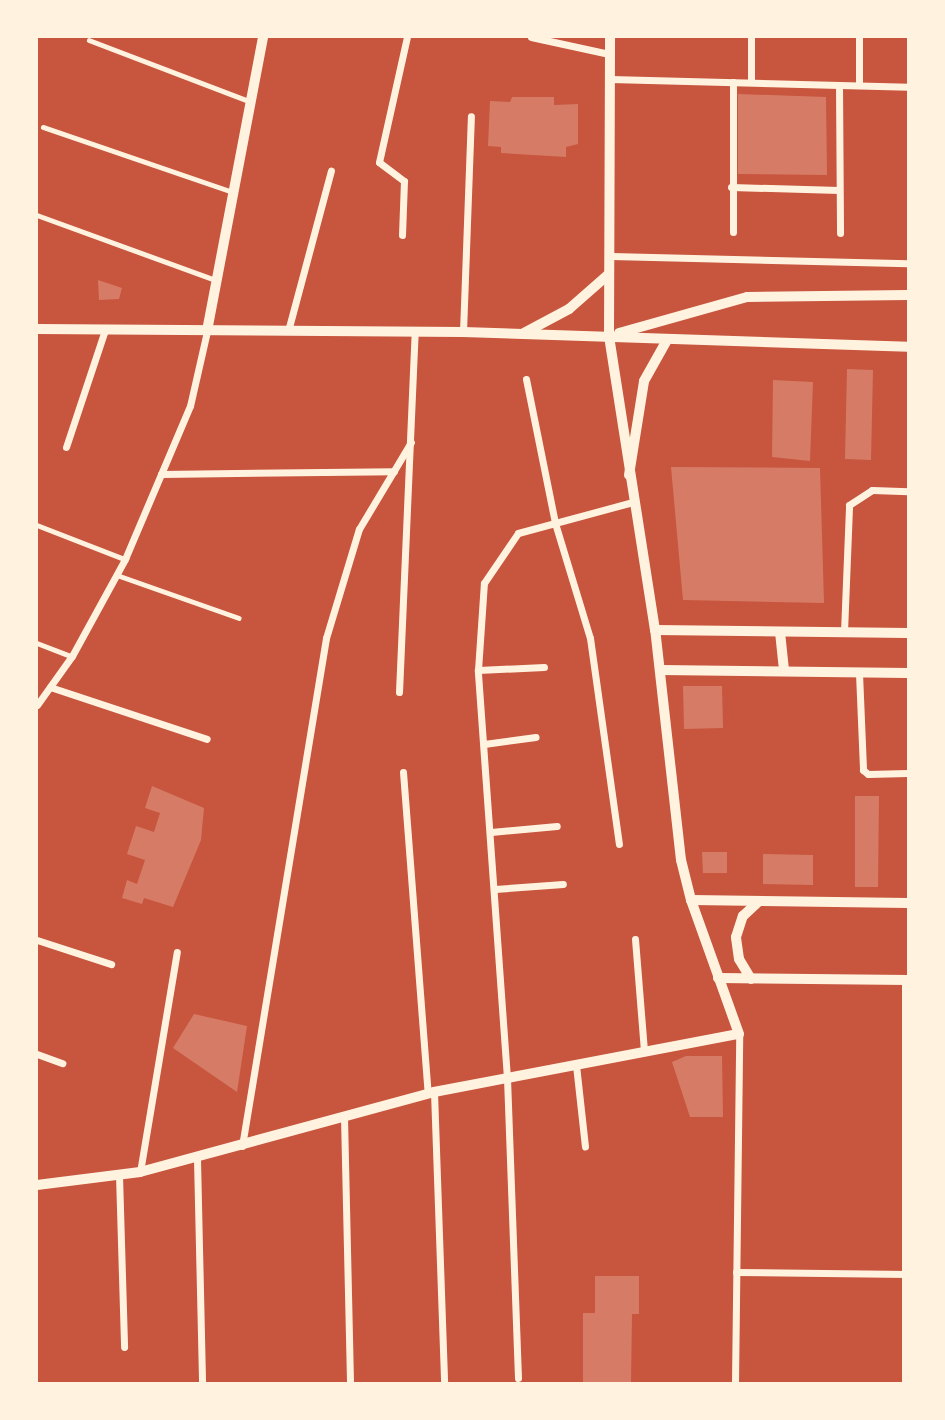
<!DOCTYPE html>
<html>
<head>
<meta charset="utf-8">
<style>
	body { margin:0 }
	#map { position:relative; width:945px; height:1420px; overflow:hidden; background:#c8553d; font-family:Barlow,sans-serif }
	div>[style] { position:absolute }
	.building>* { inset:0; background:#d67c66 }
	.service>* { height:4.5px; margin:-2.25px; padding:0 2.25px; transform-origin:2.25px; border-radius:2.25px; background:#fff3e0 }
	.minor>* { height:7px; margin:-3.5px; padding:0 3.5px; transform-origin:3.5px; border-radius:3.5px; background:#fff3e0 }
	.tertiary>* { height:10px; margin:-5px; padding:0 5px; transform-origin:5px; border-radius:5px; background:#fff3e0 }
	.secondary>* { height:10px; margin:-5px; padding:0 5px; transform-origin:5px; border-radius:5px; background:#fff3e0 }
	span { translate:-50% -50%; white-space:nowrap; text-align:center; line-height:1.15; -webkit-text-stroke:7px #fff3e0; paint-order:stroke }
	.frame { position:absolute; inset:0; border:38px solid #fff3e0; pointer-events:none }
</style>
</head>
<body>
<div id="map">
	<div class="building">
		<i style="clip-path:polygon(738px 94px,826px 97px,827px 175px,738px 174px)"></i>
		<i style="clip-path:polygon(512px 97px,554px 97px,554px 105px,578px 104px,578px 144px,566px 147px,566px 157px,501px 153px,501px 147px,488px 146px,490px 101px,510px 102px)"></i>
		<i style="clip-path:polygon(98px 280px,122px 288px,119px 299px,99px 300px)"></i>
		<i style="clip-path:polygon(847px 369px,873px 370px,871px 460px,845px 459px)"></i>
		<i style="clip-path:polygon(773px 380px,813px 382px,810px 461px,772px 457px)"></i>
		<i style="clip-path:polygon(671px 467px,820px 468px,824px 603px,683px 600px)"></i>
		<i style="clip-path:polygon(683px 686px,722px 686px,723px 728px,684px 729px)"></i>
		<i style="clip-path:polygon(152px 786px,204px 808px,201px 840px,173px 907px,144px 898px,142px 904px,122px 898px,127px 880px,137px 884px,145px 860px,127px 854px,136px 826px,154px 832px,160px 813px,145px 808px)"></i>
		<i style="clip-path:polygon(855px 796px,879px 796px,878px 887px,855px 887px)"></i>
		<i style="clip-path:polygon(702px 852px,727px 852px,727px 873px,703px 873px)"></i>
		<i style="clip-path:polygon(763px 854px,813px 855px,813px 885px,763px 884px)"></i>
		<i style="clip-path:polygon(194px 1014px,247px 1026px,237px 1092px,173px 1048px)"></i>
		<i style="clip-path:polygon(686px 1056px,722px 1056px,723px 1117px,690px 1117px,672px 1062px)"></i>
		<i style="clip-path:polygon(595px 1276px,639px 1276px,639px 1314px,632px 1314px,631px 1383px,583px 1383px,583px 1313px,595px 1313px)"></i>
	</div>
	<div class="service">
		<i style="left:89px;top:40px;width:171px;rotate:20.9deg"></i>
		<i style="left:43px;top:127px;width:201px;rotate:18.9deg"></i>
		<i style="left:37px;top:215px;width:190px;rotate:20deg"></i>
		<i style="left:37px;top:525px;width:93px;rotate:21.3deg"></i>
		<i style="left:117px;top:575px;width:129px;rotate:19.4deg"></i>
		<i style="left:37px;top:643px;width:36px;rotate:21deg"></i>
	</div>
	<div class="minor">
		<i style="left:531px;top:37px;width:80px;rotate:12.3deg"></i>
		<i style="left:610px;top:79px;width:298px;rotate:1.5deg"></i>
		<i style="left:733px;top:82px;width:150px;rotate:90deg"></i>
		<i style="left:751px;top:82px;width:45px;rotate:-90deg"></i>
		<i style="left:839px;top:85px;width:148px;rotate:89.6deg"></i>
		<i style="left:859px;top:85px;width:48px;rotate:-90deg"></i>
		<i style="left:731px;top:187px;width:108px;rotate:1.6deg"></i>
		<i style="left:402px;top:235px;width:54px;rotate:-87.9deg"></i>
		<i style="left:404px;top:181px;width:31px;rotate:-143deg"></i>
		<i style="left:379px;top:162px;width:128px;rotate:-77.4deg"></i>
		<i style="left:611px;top:256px;width:297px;rotate:1.4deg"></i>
		<i style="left:288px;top:331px;width:166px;rotate:-75deg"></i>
		<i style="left:463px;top:332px;width:216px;rotate:-87.9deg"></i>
		<i style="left:526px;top:379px;width:147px;rotate:78.6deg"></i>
		<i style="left:555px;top:523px;width:120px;rotate:73.1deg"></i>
		<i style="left:590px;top:638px;width:208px;rotate:82deg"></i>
		<i style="left:66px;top:447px;width:123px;rotate:-71.6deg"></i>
		<i style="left:161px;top:474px;width:233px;rotate:-0.7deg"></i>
		<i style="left:844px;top:632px;width:127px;rotate:-87.7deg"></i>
		<i style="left:849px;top:505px;width:27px;rotate:-33deg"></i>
		<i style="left:872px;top:490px;width:36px;rotate:2deg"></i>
		<i style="left:478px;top:670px;width:66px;rotate:-2.6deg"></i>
		<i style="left:859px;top:673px;width:97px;rotate:87.6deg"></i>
		<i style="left:863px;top:770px;width:6px;rotate:39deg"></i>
		<i style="left:868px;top:774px;width:40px;rotate:-1.4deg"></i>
		<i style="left:50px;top:687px;width:165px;rotate:18.3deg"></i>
		<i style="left:399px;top:692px;width:360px;rotate:-87.5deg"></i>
		<i style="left:37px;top:705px;width:60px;rotate:-54.5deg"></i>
		<i style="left:72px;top:656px;width:111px;rotate:-61.3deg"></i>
		<i style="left:125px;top:559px;width:166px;rotate:-67deg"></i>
		<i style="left:190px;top:406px;width:77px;rotate:-77.2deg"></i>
		<i style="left:484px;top:744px;width:52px;rotate:-7.7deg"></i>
		<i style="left:403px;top:772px;width:323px;rotate:85.6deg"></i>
		<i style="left:491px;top:832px;width:66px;rotate:-5.2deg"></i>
		<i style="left:495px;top:889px;width:68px;rotate:-4.2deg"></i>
		<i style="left:635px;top:939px;width:113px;rotate:85.4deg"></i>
		<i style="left:37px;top:940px;width:78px;rotate:18deg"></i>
		<i style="left:37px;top:1054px;width:27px;rotate:20deg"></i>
		<i style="left:576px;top:1065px;width:82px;rotate:83.7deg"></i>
		<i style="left:434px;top:1092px;width:291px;rotate:88deg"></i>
		<i style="left:344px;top:1117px;width:266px;rotate:88.7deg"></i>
		<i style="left:242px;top:1146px;width:515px;rotate:-80.61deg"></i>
		<i style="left:326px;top:638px;width:114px;rotate:-73.2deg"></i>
		<i style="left:359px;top:529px;width:101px;rotate:-59.1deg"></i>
		<i style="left:197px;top:1159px;width:224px;rotate:88.7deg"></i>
		<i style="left:140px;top:1172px;width:223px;rotate:-80.5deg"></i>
		<i style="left:119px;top:1175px;width:172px;rotate:88.3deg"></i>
		<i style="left:736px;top:1272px;width:172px;rotate:0.7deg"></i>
		<i style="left:518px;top:1378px;width:300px;rotate:-92.1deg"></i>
		<i style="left:507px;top:1078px;width:409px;rotate:-94.1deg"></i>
		<i style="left:478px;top:670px;width:87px;rotate:-86.1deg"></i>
		<i style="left:484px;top:583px;width:60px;rotate:-55.8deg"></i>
		<i style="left:518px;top:533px;width:119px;rotate:-15.1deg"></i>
		<i style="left:735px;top:1383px;width:349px;rotate:-89.3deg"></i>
		<i style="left:905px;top:1383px;width:403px;rotate:-90deg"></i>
	</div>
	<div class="tertiary">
		<i style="left:207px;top:331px;width:299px;rotate:-79.2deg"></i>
		<i style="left:655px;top:630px;width:253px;rotate:0.7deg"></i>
		<i style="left:780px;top:632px;width:39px;rotate:84deg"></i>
		<i style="left:660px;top:670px;width:248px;rotate:0.7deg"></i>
		<i style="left:691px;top:900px;width:217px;rotate:0.8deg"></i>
		<i style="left:718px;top:978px;width:190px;rotate:0.6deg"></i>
		<i style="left:751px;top:979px;width:23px;rotate:-121deg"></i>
		<i style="left:739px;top:959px;width:22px;rotate:-98deg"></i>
		<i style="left:736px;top:937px;width:22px;rotate:-72deg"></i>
		<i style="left:743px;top:916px;width:22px;rotate:-43deg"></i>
		<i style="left:37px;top:1185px;width:104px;rotate:-7.2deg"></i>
		<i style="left:140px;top:1172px;width:305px;rotate:-15.2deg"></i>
		<i style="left:434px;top:1092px;width:310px;rotate:-10.8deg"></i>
		<i style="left:739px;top:1034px;width:142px;rotate:-109.7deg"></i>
		<i style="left:691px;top:900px;width:41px;rotate:-104deg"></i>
		<i style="left:681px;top:860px;width:231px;rotate:-96.4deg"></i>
		<i style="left:655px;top:630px;width:298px;rotate:-98.9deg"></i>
		<i style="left:609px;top:336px;width:299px;rotate:-89.8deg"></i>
	</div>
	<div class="secondary">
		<i style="left:37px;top:329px;width:426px;rotate:0.4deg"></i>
		<i style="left:463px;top:332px;width:445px;rotate:1.9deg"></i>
		<i style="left:524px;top:333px;width:51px;rotate:-28.1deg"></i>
		<i style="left:569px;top:309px;width:53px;rotate:-41.2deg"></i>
		<i style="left:619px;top:333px;width:133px;rotate:-15.7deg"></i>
		<i style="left:747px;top:297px;width:161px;rotate:-0.7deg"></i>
		<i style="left:629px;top:475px;width:95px;rotate:-80.9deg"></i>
		<i style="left:644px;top:381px;width:47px;rotate:-60.7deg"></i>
	</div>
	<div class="frame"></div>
</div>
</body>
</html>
